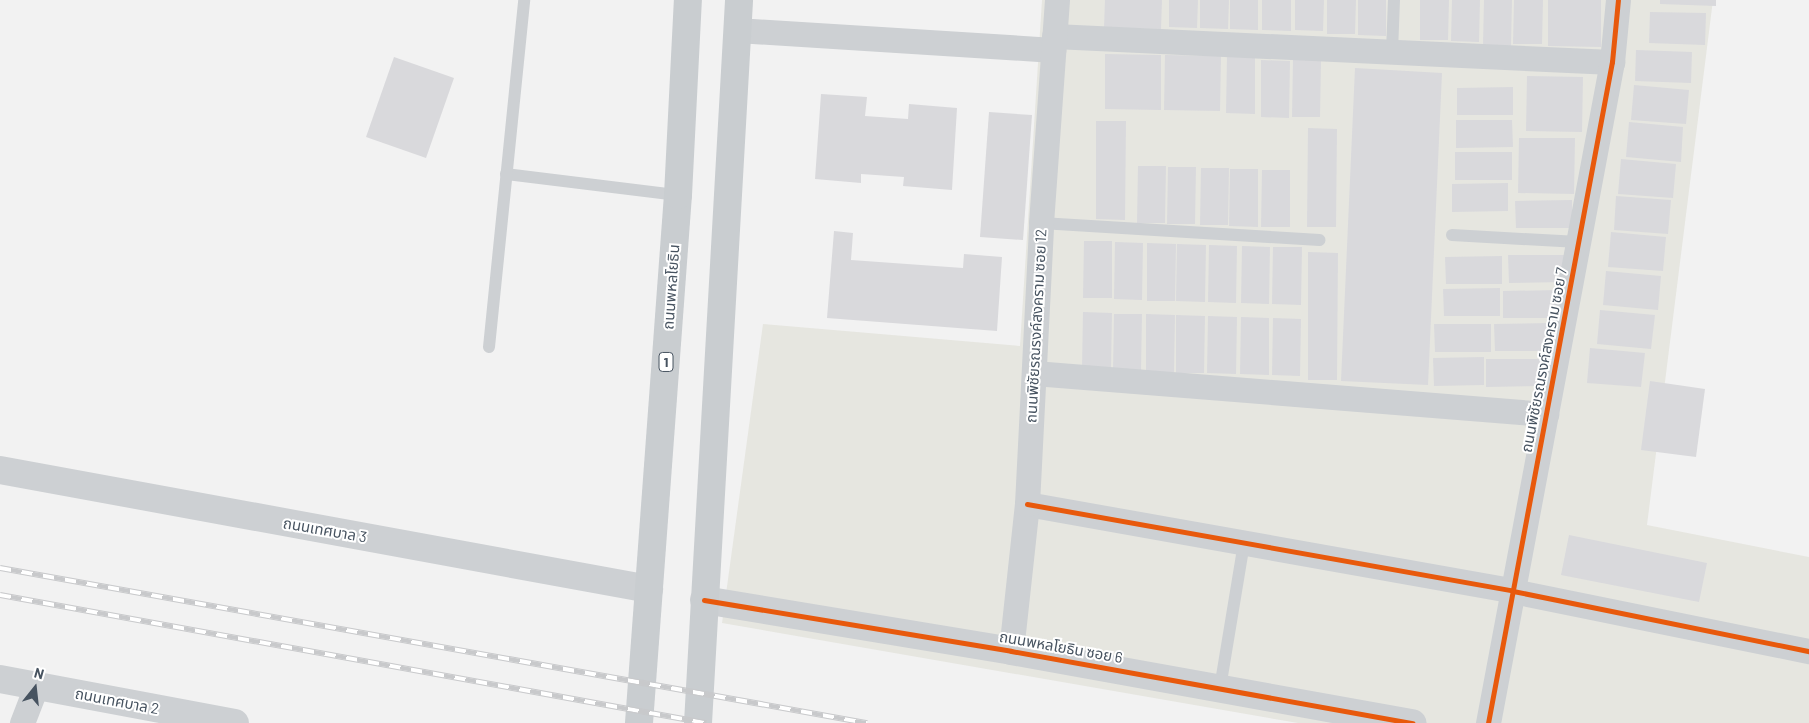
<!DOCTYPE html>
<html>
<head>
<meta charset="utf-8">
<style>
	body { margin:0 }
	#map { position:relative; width:1809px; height:723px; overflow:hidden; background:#f2f2f2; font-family:Barlow,"Noto Sans Thai",sans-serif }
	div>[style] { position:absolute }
	.commercial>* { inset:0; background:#e6e6e0 }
	.building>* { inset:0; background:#d9d9dc }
	.service>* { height:12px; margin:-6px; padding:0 6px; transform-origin:6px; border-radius:6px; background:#cdd0d3 }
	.minor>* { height:25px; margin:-12.5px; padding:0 12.5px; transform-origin:12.5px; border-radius:12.5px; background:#cdd0d3 }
	.tertiary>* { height:28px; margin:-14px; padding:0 14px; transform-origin:14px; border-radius:14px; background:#cdd0d3 }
	.primary>* { height:28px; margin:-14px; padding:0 14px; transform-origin:14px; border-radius:14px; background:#c9cdd0 }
	.rail>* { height:5.5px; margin-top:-2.75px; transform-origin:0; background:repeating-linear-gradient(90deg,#fff 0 11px,#c8c9cb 0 22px); box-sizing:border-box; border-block:1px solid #c8c9cb }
	.cycleway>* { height:5px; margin:-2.5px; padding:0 2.5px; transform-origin:2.5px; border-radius:2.5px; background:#e8590c }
	span { translate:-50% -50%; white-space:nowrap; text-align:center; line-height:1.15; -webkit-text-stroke:4px #fff; paint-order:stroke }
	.shield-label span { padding:1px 4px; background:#fff; border:1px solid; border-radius:4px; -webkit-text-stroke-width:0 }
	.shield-label { font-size:14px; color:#475360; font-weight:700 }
	.street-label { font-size:15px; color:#475360 }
	.north { position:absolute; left:10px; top:663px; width:50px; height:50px; -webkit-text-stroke:4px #fff; paint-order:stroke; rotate:16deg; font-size:14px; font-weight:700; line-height:20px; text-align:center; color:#475360 }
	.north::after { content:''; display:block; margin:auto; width:18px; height:22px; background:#475360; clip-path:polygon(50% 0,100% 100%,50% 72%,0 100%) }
</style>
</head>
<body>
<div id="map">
	<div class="commercial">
		<i style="clip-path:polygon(1042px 0,1713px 0,1647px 525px,1809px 557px,1809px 723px,1298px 723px,722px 623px,763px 324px,1020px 346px)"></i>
	</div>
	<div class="building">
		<i style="clip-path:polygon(1105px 0,1162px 0,1161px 29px,1104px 28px)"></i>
		<i style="clip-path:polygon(1169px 0,1198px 0,1197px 28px,1169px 27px)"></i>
		<i style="clip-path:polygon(1200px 0,1229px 0,1228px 29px,1200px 28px)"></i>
		<i style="clip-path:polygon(1230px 0,1258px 0,1258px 30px,1230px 29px)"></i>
		<i style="clip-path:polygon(1262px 0,1291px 0,1291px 31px,1262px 30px)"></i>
		<i style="clip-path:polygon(1295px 0,1324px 0,1323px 31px,1295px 30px)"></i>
		<i style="clip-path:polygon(1327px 0,1356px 0,1355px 34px,1327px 34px)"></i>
		<i style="clip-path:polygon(1358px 0,1386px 0,1386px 36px,1358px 35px)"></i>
		<i style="clip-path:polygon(1420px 0,1449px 0,1448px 40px,1420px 40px)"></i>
		<i style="clip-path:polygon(1452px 0,1480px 0,1479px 42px,1451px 41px)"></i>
		<i style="clip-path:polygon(1484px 0,1512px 0,1511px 46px,1483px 45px)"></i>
		<i style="clip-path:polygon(1514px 0,1543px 0,1542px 44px,1513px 44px)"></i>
		<i style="clip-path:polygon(1548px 0,1601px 0,1601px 47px,1548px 46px)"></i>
		<i style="clip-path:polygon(1660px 0,1716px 0,1716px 6px,1660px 4px)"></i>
		<i style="clip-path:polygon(1650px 12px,1706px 13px,1705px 45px,1649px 43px)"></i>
		<i style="clip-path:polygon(1636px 50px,1692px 52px,1691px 83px,1635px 81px)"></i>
		<i style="clip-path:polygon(1105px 54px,1161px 55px,1161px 110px,1105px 109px)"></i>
		<i style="clip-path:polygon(1165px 55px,1221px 56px,1220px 111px,1164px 110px)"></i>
		<i style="clip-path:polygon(1227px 56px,1255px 57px,1255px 114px,1226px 113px)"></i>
		<i style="clip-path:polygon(394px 57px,454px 78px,426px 158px,366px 137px)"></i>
		<i style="clip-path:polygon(1261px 60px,1290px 61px,1289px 118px,1261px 117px)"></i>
		<i style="clip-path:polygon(1293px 60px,1321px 60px,1320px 117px,1292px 117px)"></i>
		<i style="clip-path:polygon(1355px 68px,1442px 73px,1428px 385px,1341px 381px)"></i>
		<i style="clip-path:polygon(1527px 76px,1583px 77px,1582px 132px,1526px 131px)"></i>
		<i style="clip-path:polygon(1634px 85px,1689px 90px,1686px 124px,1631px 120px)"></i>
		<i style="clip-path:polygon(1513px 87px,1513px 115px,1457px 115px,1457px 88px)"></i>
		<i style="clip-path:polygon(821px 94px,867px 97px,865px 116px,908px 119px,909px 104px,957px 108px,952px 190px,903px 186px,904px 177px,861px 174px,861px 183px,815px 179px)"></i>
		<i style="clip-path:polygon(989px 112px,1032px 115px,1023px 240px,980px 237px)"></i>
		<i style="clip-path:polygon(1456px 120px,1512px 120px,1513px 147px,1456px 148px)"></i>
		<i style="clip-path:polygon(1096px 121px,1126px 121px,1125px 220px,1096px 219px)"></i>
		<i style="clip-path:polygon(1629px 122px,1683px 127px,1681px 162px,1626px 157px)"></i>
		<i style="clip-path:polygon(1308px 128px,1337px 129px,1336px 227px,1307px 227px)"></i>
		<i style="clip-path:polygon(1519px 138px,1575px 138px,1574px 194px,1518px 193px)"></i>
		<i style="clip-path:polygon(1455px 152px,1512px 152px,1512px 180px,1455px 180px)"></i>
		<i style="clip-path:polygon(1621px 159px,1676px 164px,1673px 198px,1618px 194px)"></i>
		<i style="clip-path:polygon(1138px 166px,1166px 166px,1165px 223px,1137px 223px)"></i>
		<i style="clip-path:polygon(1168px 167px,1196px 167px,1195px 224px,1167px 224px)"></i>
		<i style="clip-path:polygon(1201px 168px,1229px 168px,1228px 225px,1200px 225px)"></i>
		<i style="clip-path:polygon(1230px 169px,1258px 169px,1258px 227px,1229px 226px)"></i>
		<i style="clip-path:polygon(1262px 170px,1290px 170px,1290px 227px,1261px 227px)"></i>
		<i style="clip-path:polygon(1508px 183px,1508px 211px,1452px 212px,1452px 184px)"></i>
		<i style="clip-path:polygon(1616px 196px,1671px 200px,1668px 234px,1614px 230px)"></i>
		<i style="clip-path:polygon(1572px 200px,1572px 228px,1516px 228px,1515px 201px)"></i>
		<i style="clip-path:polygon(834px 231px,853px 233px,851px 260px,963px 268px,964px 254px,1002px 257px,997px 331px,827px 318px)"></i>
		<i style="clip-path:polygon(1611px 232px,1666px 237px,1663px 271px,1608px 267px)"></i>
		<i style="clip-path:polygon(1084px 241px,1112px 241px,1112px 298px,1083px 298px)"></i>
		<i style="clip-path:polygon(1115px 242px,1143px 243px,1142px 300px,1114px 299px)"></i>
		<i style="clip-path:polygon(1147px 243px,1176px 244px,1175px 301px,1147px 301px)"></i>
		<i style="clip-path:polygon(1177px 244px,1206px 245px,1205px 302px,1176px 301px)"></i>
		<i style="clip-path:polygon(1209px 245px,1237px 246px,1236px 303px,1208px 302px)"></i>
		<i style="clip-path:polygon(1242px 246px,1270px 247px,1269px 304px,1241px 303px)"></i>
		<i style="clip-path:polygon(1273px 247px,1302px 247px,1301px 305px,1272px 304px)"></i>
		<i style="clip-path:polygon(1308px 252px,1338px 253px,1337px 380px,1308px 380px)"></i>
		<i style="clip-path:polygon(1508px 255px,1564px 255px,1565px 282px,1509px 283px)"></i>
		<i style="clip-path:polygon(1502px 256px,1502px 284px,1446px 284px,1445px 257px)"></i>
		<i style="clip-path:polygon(1606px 271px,1661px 276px,1658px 310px,1603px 305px)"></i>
		<i style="clip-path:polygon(1500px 288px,1500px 316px,1444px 316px,1443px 289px)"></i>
		<i style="clip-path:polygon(1559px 290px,1559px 318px,1503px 318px,1503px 291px)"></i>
		<i style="clip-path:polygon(1600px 310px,1655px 315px,1651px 349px,1597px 344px)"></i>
		<i style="clip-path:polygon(1083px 312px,1112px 313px,1111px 370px,1082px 369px)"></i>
		<i style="clip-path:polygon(1114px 314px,1142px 314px,1141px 371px,1113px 371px)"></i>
		<i style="clip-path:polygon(1146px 314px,1175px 315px,1174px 372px,1146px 372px)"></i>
		<i style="clip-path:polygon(1176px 315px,1205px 316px,1204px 373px,1176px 373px)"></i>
		<i style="clip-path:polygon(1208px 316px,1237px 317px,1236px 374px,1207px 373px)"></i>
		<i style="clip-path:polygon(1241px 317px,1269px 318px,1269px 375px,1240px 374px)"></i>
		<i style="clip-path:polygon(1273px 318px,1301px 319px,1300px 376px,1272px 375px)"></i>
		<i style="clip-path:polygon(1551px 323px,1551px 351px,1495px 351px,1494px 324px)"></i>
		<i style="clip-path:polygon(1434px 324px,1491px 324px,1491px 352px,1435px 352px)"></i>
		<i style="clip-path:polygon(1590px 348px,1645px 353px,1641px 387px,1587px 383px)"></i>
		<i style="clip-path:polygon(1484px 357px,1484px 385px,1434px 386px,1433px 358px)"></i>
		<i style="clip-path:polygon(1486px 359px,1542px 359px,1542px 386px,1486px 387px)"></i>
		<i style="clip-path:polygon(1650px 381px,1705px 389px,1696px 457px,1641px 450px)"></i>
		<i style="clip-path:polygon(1569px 535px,1707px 563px,1699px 602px,1561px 575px)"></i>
	</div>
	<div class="service">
		<i style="left:1392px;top:52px;width:52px;rotate:-87.8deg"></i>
		<i style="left:506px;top:174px;width:173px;rotate:7deg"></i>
		<i style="left:1041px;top:223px;width:279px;rotate:3.5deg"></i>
		<i style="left:1452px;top:235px;width:127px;rotate:3.2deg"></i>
		<i style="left:489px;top:347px;width:349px;rotate:-84.2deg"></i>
		<i style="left:1220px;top:688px;width:147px;rotate:-80.6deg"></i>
	</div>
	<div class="minor">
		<i style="left:737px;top:30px;width:317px;rotate:3.6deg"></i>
		<i style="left:1054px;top:36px;width:559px;rotate:2.67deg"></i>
		<i style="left:1034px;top:373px;width:514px;rotate:4.58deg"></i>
		<i style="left:1027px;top:504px;width:494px;rotate:10.1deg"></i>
		<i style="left:1513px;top:591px;width:302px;rotate:11.5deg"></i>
		<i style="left:1011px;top:651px;width:148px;rotate:-83.8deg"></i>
		<i style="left:1027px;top:504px;width:281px;rotate:-87.1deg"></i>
		<i style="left:1041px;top:223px;width:224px;rotate:-85.9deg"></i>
		<i style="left:22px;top:723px;width:40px;rotate:-69deg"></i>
		<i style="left:1488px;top:723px;width:673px;rotate:-79.38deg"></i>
		<i style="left:1612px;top:62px;width:62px;rotate:-84.5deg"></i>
	</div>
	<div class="tertiary">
		<i style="left:0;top:470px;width:660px;rotate:10.39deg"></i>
		<i style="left:704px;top:600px;width:311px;rotate:9.4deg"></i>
		<i style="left:1011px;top:651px;width:408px;rotate:10.2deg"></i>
		<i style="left:0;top:679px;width:239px;rotate:10.6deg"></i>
	</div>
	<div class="primary">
		<i style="left:639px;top:723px;width:529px;rotate:-85.78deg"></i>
		<i style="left:678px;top:195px;width:195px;rotate:-87.1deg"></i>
		<i style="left:698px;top:723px;width:724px;rotate:-86.75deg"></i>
	</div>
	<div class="rail">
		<i style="left:0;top:568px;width:881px;rotate:10.14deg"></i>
		<i style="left:0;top:595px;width:718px;rotate:10.28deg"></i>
	</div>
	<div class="cycleway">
		<i style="left:1027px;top:504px;width:494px;rotate:10.1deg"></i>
		<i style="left:1513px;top:591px;width:302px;rotate:11.5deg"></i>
		<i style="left:704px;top:600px;width:311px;rotate:9.4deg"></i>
		<i style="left:1011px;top:651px;width:408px;rotate:10.2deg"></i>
		<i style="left:1488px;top:723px;width:673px;rotate:-79.38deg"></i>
		<i style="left:1612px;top:62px;width:62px;rotate:-84.5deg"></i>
	</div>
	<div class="shield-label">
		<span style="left:666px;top:362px">1</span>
	</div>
	<div class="street-label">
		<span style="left:671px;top:287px;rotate:-86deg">ถนนพหลโยธิน</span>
		<span style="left:1036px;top:326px;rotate:-87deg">ถนนพิชัยรณรงค์สงคราม ซอย 12</span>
		<span style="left:1544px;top:360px;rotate:-79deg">ถนนพิชัยรณรงค์สงคราม ซอย 7</span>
		<span style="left:325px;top:530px;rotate:10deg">ถนนเทศบาล 3</span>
		<span style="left:1061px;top:647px;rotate:10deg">ถนนพหลโยธิน ซอย 6</span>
		<span style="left:117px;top:701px;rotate:11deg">ถนนเทศบาล 2</span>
	</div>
	<div class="north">N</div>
</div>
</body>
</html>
